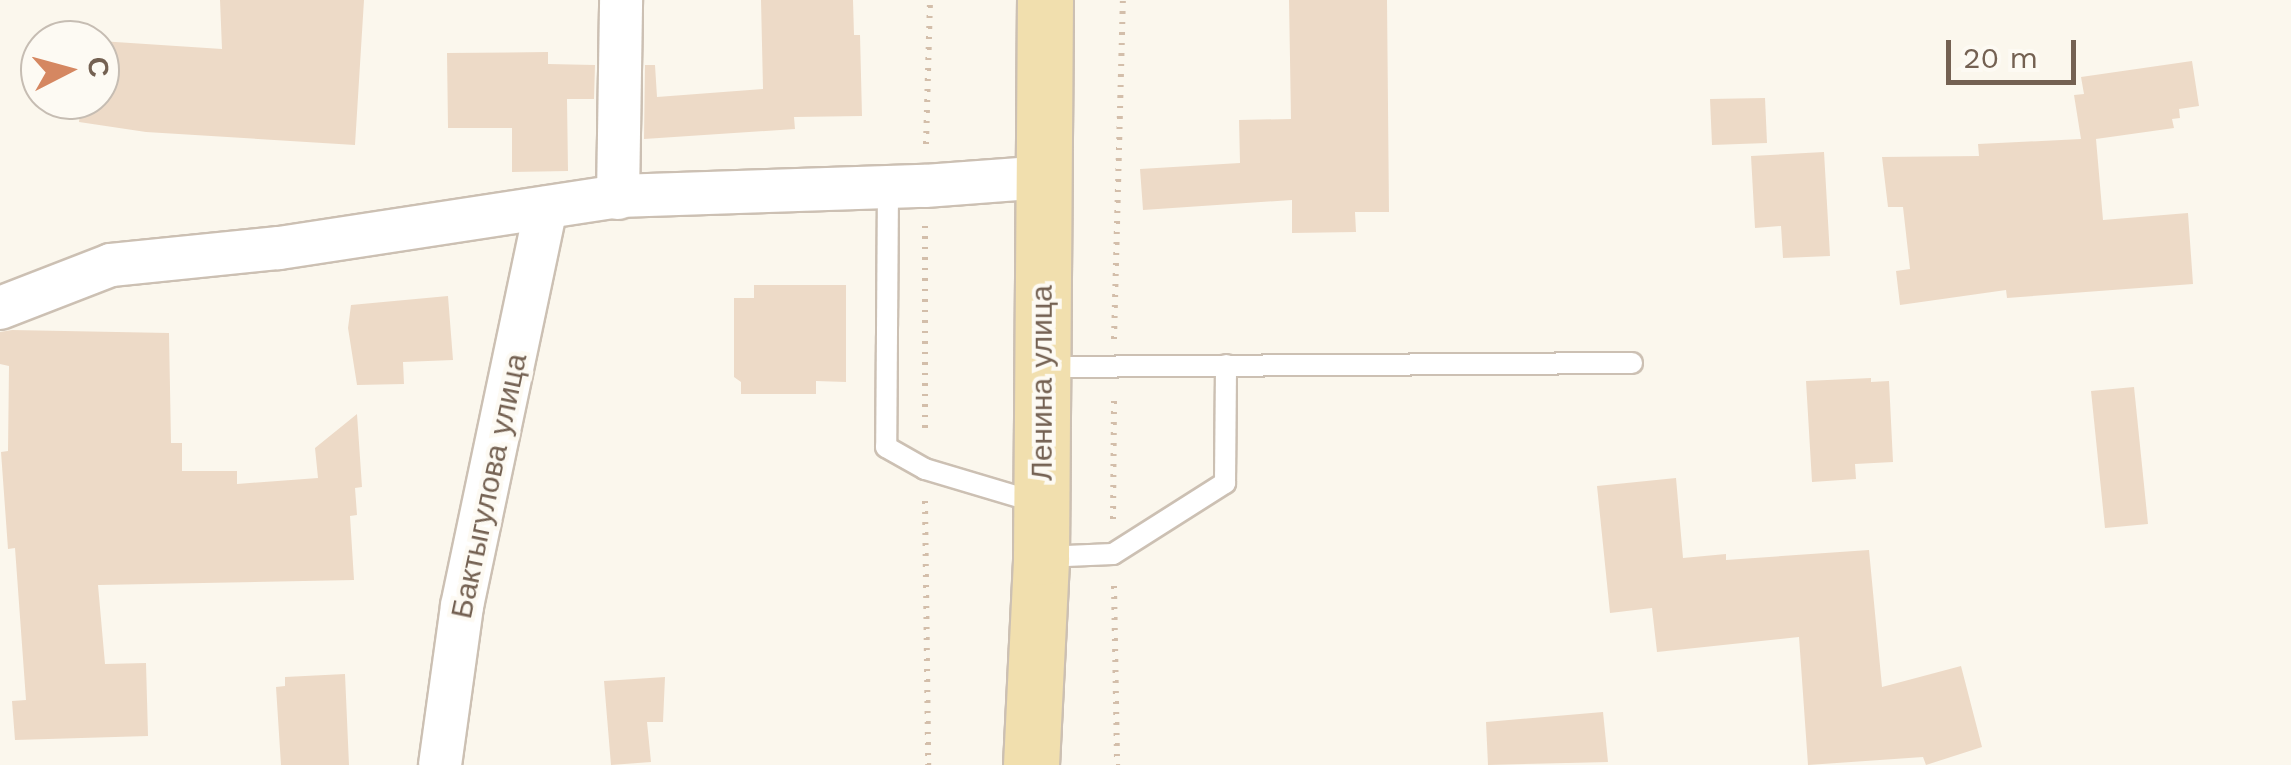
<!DOCTYPE html>
<html>
<head>
<meta charset="utf-8">
<style>
	body { margin:0 }
	#map { position:relative; width:2291px; height:765px; overflow:hidden; background:#fbf7ed; font-family:"Work Sans",sans-serif }
	div>[style] { position:absolute }
	.building>* { inset:0; background:#eddac7 }
	.path>* { height:6px; margin-top:-3px; transform-origin:0; background:repeating-linear-gradient(90deg,#d3beaa 0 2.5px,transparent 0 10.5px) }
	.roads { filter:drop-shadow(2px 0 #ccc0b3) drop-shadow(-2px 0 #ccc0b3) drop-shadow(0 2px #ccc0b3) drop-shadow(0 -2px #ccc0b3) }
	.lane>* { height:20px; margin:-10px; padding:0 10px; transform-origin:10px; border-radius:10px; background:#fff }
	.street>* { height:42px; margin:-21px; padding:0 21px; transform-origin:21px; border-radius:21px; background:#fff }
	.primary>* { height:55px; margin:-27.5px; padding:0 27.5px; transform-origin:27.5px; border-radius:27.5px; background:#f1dfae }
	span { translate:-50% -50%; white-space:nowrap; text-align:center; line-height:1.15; -webkit-text-stroke:8px #fdfaf3; paint-order:stroke }
	.street-label { font-size:30px; color:#746152 }
	.north { position:absolute; left:20px; top:20px; width:100px; height:100px; box-sizing:border-box; background:#fdfaf3; border:2px solid #c6bdb3; border-radius:50%; rotate:84deg; font-size:28px; font-weight:700; line-height:40px; text-align:center; color:#746152 }
	.north::after { content:''; display:block; margin:auto; width:35px; height:45px; background:#d58761; clip-path:polygon(50% 0,100% 100%,50% 72%,0 100%) }
	.scale { position:absolute; left:1946px; top:40px; width:130px; height:45px; box-sizing:border-box; border:5px solid #746152; border-top:0; padding-left:12px; font-size:30px; line-height:35px; white-space:nowrap; color:#746152; -webkit-text-stroke:8px #fdfaf3; paint-order:stroke }
</style>
</head>
<body>
<div id="map">
	<div class="building">
		<i style="clip-path:polygon(220px 0,364px 0,355px 145px,146px 132px,79px 122px,82px 100px,100px 100px,100px 41px,222px 49px)"></i>
		<i style="clip-path:polygon(761px 0,853px 0,854px 35px,860px 35px,862px 116px,794px 117px,795px 129px,644px 139px,645px 65px,655px 65px,657px 97px,763px 89px)"></i>
		<i style="clip-path:polygon(1289px 0,1387px 0,1389px 212px,1355px 212px,1356px 232px,1292px 233px,1292px 200px,1143px 210px,1140px 169px,1240px 163px,1239px 120px,1291px 119px)"></i>
		<i style="clip-path:polygon(548px 52px,548px 64px,595px 65px,594px 99px,567px 99px,568px 171px,512px 172px,512px 128px,448px 128px,447px 53px)"></i>
		<i style="clip-path:polygon(2192px 61px,2199px 106px,2179px 109px,2180px 118px,2172px 119px,2174px 128px,2096px 139px,2103px 220px,2188px 213px,2193px 284px,2007px 298px,2006px 290px,1900px 305px,1896px 271px,1910px 269px,1903px 207px,1888px 207px,1882px 157px,1979px 156px,1978px 144px,2081px 139px,2074px 95px,2084px 94px,2081px 77px)"></i>
		<i style="clip-path:polygon(1765px 98px,1767px 143px,1712px 145px,1710px 99px)"></i>
		<i style="clip-path:polygon(1824px 152px,1830px 256px,1783px 258px,1781px 226px,1755px 228px,1751px 156px)"></i>
		<i style="clip-path:polygon(754px 285px,846px 285px,846px 382px,816px 381px,816px 394px,741px 394px,741px 382px,734px 377px,734px 298px,754px 298px)"></i>
		<i style="clip-path:polygon(448px 296px,453px 360px,403px 362px,404px 384px,357px 385px,348px 328px,351px 305px)"></i>
		<i style="clip-path:polygon(12px 330px,169px 333px,171px 443px,182px 443px,182px 471px,237px 471px,237px 484px,318px 478px,315px 448px,357px 414px,362px 487px,355px 488px,357px 515px,350px 516px,354px 580px,98px 585px,105px 664px,146px 663px,148px 736px,15px 740px,12px 701px,26px 700px,15px 548px,8px 549px,1px 452px,8px 451px,9px 366px,0 364px,0 332px)"></i>
		<i style="clip-path:polygon(1871px 378px,1871px 382px,1889px 381px,1893px 462px,1855px 464px,1856px 479px,1812px 482px,1806px 381px)"></i>
		<i style="clip-path:polygon(2134px 387px,2148px 524px,2105px 528px,2091px 391px)"></i>
		<i style="clip-path:polygon(1676px 478px,1683px 558px,1726px 554px,1726px 560px,1869px 550px,1882px 687px,1961px 666px,1982px 747px,1926px 765px,1923px 757px,1808px 765px,1799px 637px,1657px 652px,1652px 608px,1610px 613px,1597px 486px)"></i>
		<i style="clip-path:polygon(345px 674px,349px 765px,281px 765px,276px 687px,285px 686px,285px 677px)"></i>
		<i style="clip-path:polygon(665px 677px,663px 722px,647px 722px,651px 762px,611px 765px,604px 681px)"></i>
		<i style="clip-path:polygon(1603px 712px,1608px 762px,1488px 765px,1486px 722px)"></i>
	</div>
	<div class="path">
		<i style="left:926px;top:144px;width:144px;rotate:-88.4deg"></i>
		<i style="left:925px;top:226px;width:208px;rotate:90deg"></i>
		<i style="left:1114px;top:339px;width:339px;rotate:-88.5deg"></i>
		<i style="left:925px;top:501px;width:264px;rotate:89.3deg"></i>
		<i style="left:1113px;top:519px;width:123px;rotate:-89.5deg"></i>
		<i style="left:1114px;top:586px;width:179px;rotate:89deg"></i>
	</div>
	<div class="roads">
		<div class="lane">
			<i style="left:888px;top:188px;width:259px;rotate:90.4deg"></i>
			<i style="left:886px;top:447px;width:45px;rotate:29.4deg"></i>
			<i style="left:925px;top:469px;width:119px;rotate:16.6deg"></i>
			<i style="left:1044px;top:367px;width:588px;rotate:-0.39deg"></i>
			<i style="left:1043px;top:557px;width:70px;rotate:-2.5deg"></i>
			<i style="left:1113px;top:554px;width:133px;rotate:-32.4deg"></i>
			<i style="left:1225px;top:483px;width:118px;rotate:-89.5deg"></i>
		</div>
		<div class="street">
			<i style="left:618px;top:198px;width:198px;rotate:-89.1deg"></i>
			<i style="left:0;top:308px;width:119px;rotate:-21.2deg"></i>
			<i style="left:111px;top:265px;width:169px;rotate:-5.8deg"></i>
			<i style="left:279px;top:248px;width:343px;rotate:-8.7deg"></i>
			<i style="left:618px;top:196px;width:307px;rotate:-1.9deg"></i>
			<i style="left:925px;top:186px;width:119px;rotate:-4.3deg"></i>
			<i style="left:440px;top:765px;width:161px;rotate:-82.1deg"></i>
			<i style="left:462px;top:606px;width:407px;rotate:-78.1deg"></i>
		</div>
		<div class="primary">
			<i style="left:1031px;top:765px;width:208px;rotate:-87.2deg"></i>
			<i style="left:1041px;top:557px;width:557px;rotate:-89.59deg"></i>
		</div>
	</div>
	<div class="street-label">
		<span style="left:1042px;top:383px;rotate:-90deg">Ленина улица</span>
		<span style="left:489px;top:486px;rotate:-78deg">Бактыгулова улица</span>
	</div>
	<div class="north">С</div>
	<div class="scale">20 m</div>
</div>
</body>
</html>
